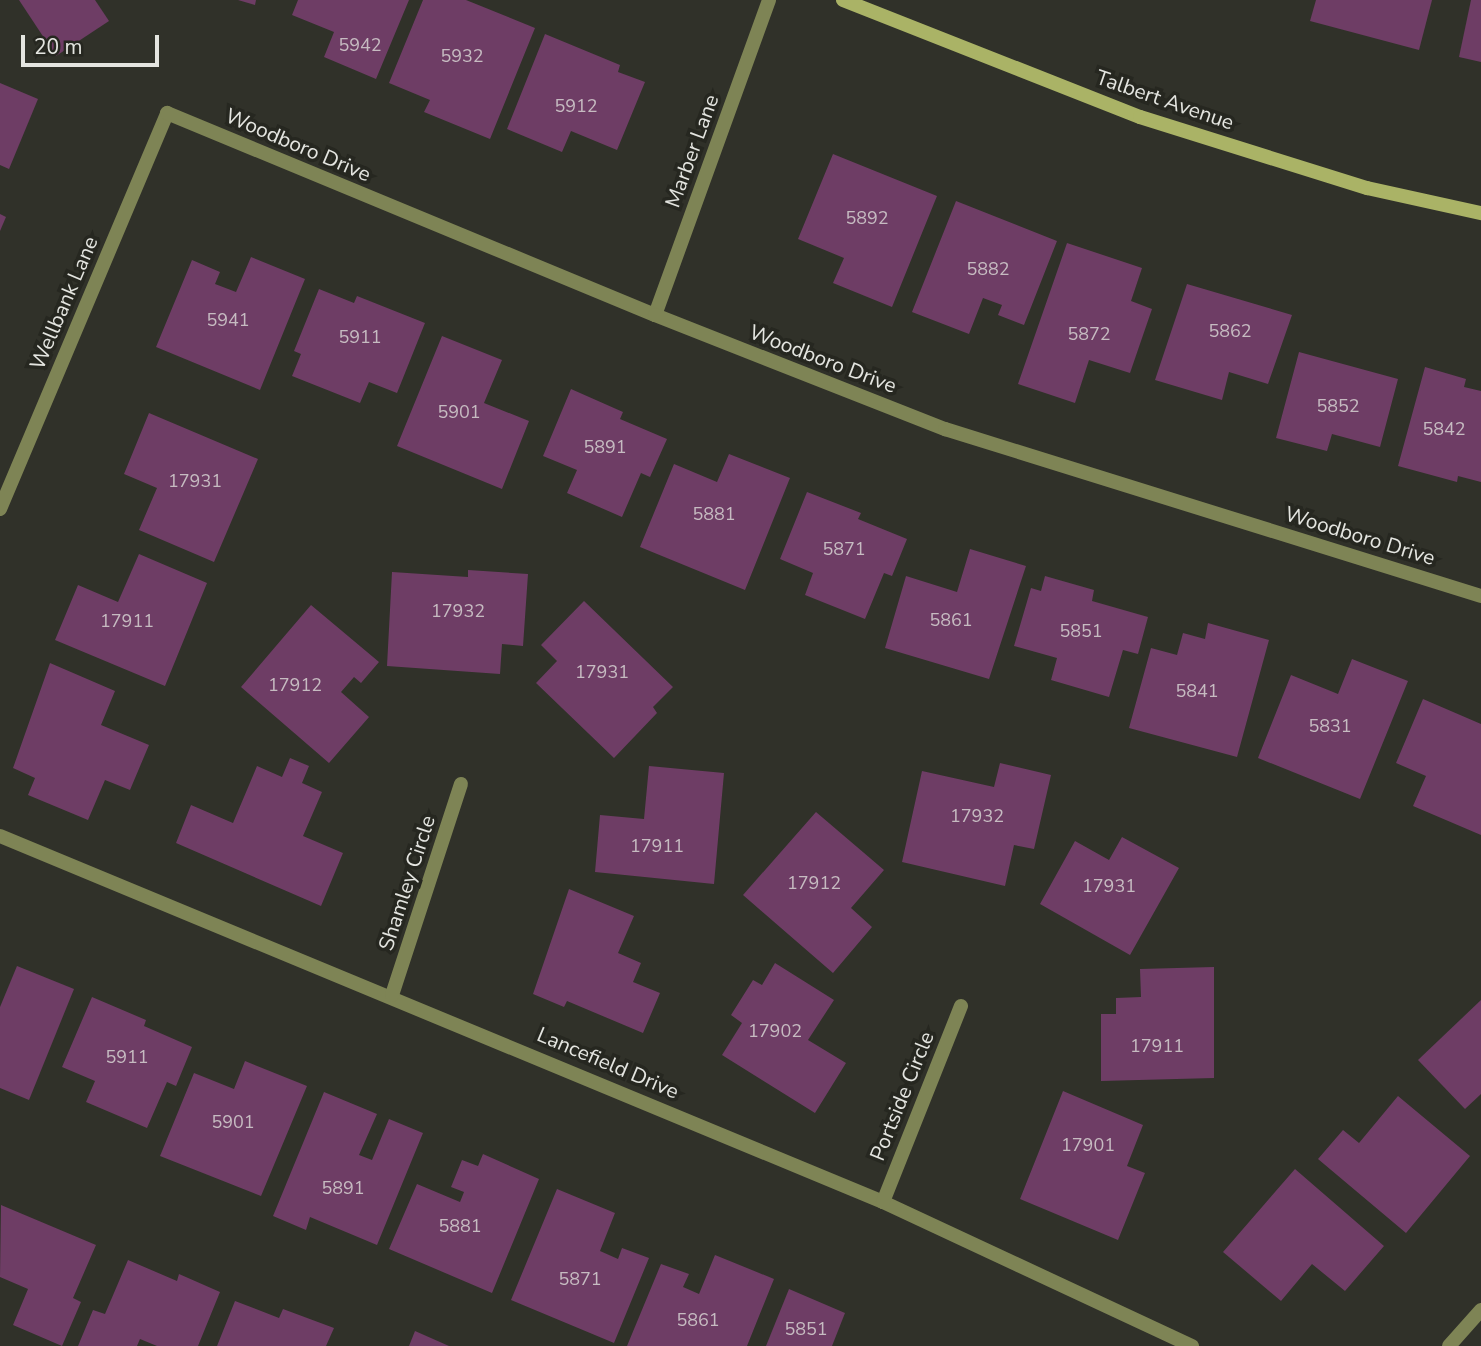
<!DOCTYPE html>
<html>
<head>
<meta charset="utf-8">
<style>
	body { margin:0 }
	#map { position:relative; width:1481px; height:1346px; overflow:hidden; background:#303129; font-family:"Nunito Sans",sans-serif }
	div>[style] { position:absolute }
	.building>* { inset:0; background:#6e3d65 }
	.street>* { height:14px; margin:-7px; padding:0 7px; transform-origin:7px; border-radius:7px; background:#7e8455 }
	.secondary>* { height:14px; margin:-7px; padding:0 7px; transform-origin:7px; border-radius:7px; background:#aab366 }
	span { translate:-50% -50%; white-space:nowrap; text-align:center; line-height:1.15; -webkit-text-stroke:7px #262720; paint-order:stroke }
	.number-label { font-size:18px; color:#c6bbc1 }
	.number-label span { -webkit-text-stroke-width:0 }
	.street-label { font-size:21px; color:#e4e5e0 }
	.scale { position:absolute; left:21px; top:35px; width:138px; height:32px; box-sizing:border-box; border:4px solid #e4e5e0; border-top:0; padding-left:9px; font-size:21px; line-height:24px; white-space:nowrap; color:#e4e5e0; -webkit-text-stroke:5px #262720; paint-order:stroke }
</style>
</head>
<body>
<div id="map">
	<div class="building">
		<i style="clip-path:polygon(19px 0,95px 0,109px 21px,56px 56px)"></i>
		<i style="clip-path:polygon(238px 0,256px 0,255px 5px)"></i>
		<i style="clip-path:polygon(298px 0,409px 0,376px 79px,324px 57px,334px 32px,292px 15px)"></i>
		<i style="clip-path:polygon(423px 0,466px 0,535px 28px,490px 139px,424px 112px,430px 100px,389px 83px)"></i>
		<i style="clip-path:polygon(1316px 0,1432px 0,1419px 50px,1310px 21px)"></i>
		<i style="clip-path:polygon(1471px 0,1481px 0,1481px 62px,1459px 57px)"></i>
		<i style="clip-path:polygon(545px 34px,620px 65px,618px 72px,645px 82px,617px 150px,571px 131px,562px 152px,507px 129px)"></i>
		<i style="clip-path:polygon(0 83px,38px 99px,9px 169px,0 165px)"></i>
		<i style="clip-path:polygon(833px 154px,937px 196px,892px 307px,833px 283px,844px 258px,798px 239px)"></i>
		<i style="clip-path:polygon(956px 201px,1057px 241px,1024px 325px,998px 315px,1002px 305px,983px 298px,969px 334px,912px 312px)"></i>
		<i style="clip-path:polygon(0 214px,6px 217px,0 231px)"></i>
		<i style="clip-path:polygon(1067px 243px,1142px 268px,1131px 301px,1152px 309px,1130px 373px,1089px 360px,1075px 403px,1018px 384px)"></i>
		<i style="clip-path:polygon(251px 257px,305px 279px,260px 390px,156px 347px,192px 260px,220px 272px,215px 284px,236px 292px)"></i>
		<i style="clip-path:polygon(1187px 284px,1292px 315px,1268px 384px,1229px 372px,1222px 400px,1155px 380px)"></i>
		<i style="clip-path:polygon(319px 289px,354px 303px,357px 296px,425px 323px,397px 393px,369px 382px,360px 403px,292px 376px,301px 354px,294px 351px)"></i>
		<i style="clip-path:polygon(442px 336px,502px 360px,484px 403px,529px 421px,502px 489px,397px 446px)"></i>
		<i style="clip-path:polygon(1299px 352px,1398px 379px,1380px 447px,1332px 434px,1327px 451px,1276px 438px)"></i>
		<i style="clip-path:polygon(1425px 367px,1466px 379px,1464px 387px,1481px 391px,1481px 482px,1458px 476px,1457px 482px,1398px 466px)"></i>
		<i style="clip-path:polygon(571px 389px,623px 412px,620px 419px,667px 439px,650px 477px,641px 473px,622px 517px,567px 493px,577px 470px,543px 456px)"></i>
		<i style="clip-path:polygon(149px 413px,258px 459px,214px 562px,139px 530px,157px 488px,124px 474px)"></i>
		<i style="clip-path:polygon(729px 454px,790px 478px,745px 590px,640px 547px,674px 464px,717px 482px)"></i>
		<i style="clip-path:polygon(807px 492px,861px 513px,858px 519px,907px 539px,892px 576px,884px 573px,865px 619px,805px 595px,813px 573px,780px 559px)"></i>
		<i style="clip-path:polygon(970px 549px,1026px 566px,989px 679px,885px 648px,906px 576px,957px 592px)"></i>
		<i style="clip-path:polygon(139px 554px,207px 583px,165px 686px,55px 640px,78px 585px,118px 602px)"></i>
		<i style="clip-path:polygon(468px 570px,528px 574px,523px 646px,502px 644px,500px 674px,387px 666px,392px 572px,468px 577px)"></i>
		<i style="clip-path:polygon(1045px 576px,1094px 590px,1092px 601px,1148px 617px,1138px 654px,1123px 650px,1109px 697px,1051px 680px,1057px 658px,1014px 646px,1031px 588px,1041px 591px)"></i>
		<i style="clip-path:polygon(584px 601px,673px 687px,653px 707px,657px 713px,614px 758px,536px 683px,557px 661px,541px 645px)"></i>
		<i style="clip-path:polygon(311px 605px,379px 662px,361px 683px,354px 677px,341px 692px,369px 717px,329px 763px,241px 687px)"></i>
		<i style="clip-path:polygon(1208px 623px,1269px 640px,1237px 757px,1129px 728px,1151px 648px,1177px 655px,1183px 633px,1205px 639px)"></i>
		<i style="clip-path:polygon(1352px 659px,1408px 681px,1360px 799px,1258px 758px,1291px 675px,1338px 694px)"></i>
		<i style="clip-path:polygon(50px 663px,115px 691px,101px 725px,149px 745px,130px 790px,105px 780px,88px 820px,28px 795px,35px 778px,13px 768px)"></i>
		<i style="clip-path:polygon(1423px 699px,1481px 724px,1481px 835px,1413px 806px,1426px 776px,1396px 763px)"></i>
		<i style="clip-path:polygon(290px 758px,309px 766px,302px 783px,322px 792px,303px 836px,343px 853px,321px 906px,176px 843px,191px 805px,233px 823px,257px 766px,282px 777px)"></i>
		<i style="clip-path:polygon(1000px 763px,1051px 775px,1034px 849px,1014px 845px,1005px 886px,902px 862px,922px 771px,994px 787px)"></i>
		<i style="clip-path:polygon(649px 766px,724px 773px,714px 884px,595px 872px,600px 815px,644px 819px)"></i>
		<i style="clip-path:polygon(816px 812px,884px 870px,851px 908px,872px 927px,833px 973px,743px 895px)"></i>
		<i style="clip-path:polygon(1122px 837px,1179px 868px,1130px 955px,1040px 904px,1075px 841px,1109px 860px)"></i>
		<i style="clip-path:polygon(569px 889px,634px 916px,618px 953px,641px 963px,633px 982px,660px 993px,643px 1033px,567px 1001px,564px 1007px,533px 994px)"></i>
		<i style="clip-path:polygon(775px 963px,834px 1000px,808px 1040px,846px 1063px,815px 1113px,722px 1055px,742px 1023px,731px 1015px,753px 980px,762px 985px)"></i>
		<i style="clip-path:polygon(17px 966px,74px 989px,29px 1100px,0 1088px,0 1007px)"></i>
		<i style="clip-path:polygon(1214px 967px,1214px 1078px,1101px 1081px,1101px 1014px,1116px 1014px,1116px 998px,1141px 997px,1140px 969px)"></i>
		<i style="clip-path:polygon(92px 997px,146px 1020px,144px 1026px,192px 1047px,176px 1086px,167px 1082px,147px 1128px,86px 1102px,95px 1081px,62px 1067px)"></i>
		<i style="clip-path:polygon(1481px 1000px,1481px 1094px,1465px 1109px,1418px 1060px)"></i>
		<i style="clip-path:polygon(245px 1061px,307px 1086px,261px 1196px,160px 1156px,194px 1073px,234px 1089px)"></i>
		<i style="clip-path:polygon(1063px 1091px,1143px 1125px,1127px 1166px,1145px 1173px,1118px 1240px,1020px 1199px)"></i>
		<i style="clip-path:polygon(324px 1092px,377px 1114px,359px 1155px,372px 1160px,389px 1119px,423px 1133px,377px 1245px,310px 1217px,306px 1230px,273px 1216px)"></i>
		<i style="clip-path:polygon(1398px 1096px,1470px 1156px,1406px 1233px,1318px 1159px,1343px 1130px,1359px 1143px)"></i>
		<i style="clip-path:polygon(483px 1154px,539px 1179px,492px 1293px,389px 1249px,417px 1184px,460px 1202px,464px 1192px,451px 1187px,462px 1160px,478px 1166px)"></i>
		<i style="clip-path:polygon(1295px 1169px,1384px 1246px,1345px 1291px,1312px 1264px,1281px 1301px,1223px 1252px)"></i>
		<i style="clip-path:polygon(557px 1189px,615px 1213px,600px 1251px,618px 1259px,622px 1248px,649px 1258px,614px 1343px,511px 1300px)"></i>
		<i style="clip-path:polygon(1px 1205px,96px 1245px,73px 1298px,81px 1302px,62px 1346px,13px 1325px,28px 1289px,0 1277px)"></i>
		<i style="clip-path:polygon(715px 1255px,774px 1279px,747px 1346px,627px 1346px,661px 1264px,689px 1274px,683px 1287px,699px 1294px)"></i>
		<i style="clip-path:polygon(128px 1260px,177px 1281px,179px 1274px,220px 1292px,198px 1346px,157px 1346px,140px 1339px,137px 1346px,78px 1346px,93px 1310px,105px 1314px)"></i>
		<i style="clip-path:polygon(789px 1289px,845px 1313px,832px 1346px,766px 1346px)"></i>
		<i style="clip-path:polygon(235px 1301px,279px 1318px,283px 1309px,334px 1328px,326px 1346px,217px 1346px)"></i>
		<i style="clip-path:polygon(415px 1331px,449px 1346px,409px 1346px)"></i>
	</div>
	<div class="street">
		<i style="left:655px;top:315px;width:335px;rotate:-70.1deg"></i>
		<i style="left:0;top:509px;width:430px;rotate:-67.1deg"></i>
		<i style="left:167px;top:113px;width:528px;rotate:22.49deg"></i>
		<i style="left:655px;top:315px;width:312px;rotate:21.5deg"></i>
		<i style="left:945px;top:429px;width:561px;rotate:17.31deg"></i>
		<i style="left:0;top:836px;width:956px;rotate:22.51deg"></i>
		<i style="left:883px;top:1202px;width:341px;rotate:25deg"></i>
		<i style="left:392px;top:995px;width:222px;rotate:-71.9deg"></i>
		<i style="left:883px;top:1202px;width:211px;rotate:-68.3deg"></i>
		<i style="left:1449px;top:1346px;width:48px;rotate:-48.4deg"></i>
	</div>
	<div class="secondary">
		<i style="left:843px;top:0;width:319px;rotate:21.5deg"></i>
		<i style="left:1140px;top:117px;width:238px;rotate:17.4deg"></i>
		<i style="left:1367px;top:188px;width:117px;rotate:12.4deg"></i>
	</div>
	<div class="number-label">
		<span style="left:360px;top:45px">5942</span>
		<span style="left:462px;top:56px">5932</span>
		<span style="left:576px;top:106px">5912</span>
		<span style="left:867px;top:218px">5892</span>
		<span style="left:988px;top:269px">5882</span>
		<span style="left:228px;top:320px">5941</span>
		<span style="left:1230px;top:331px">5862</span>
		<span style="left:1089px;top:334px">5872</span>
		<span style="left:360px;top:337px">5911</span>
		<span style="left:1338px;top:406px">5852</span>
		<span style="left:459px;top:412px">5901</span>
		<span style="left:1444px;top:429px">5842</span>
		<span style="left:605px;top:447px">5891</span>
		<span style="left:195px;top:481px">17931</span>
		<span style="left:714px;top:514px">5881</span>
		<span style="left:844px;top:549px">5871</span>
		<span style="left:458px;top:611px">17932</span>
		<span style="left:951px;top:620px">5861</span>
		<span style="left:127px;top:621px">17911</span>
		<span style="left:1081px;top:631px">5851</span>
		<span style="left:602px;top:672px">17931</span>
		<span style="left:295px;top:685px">17912</span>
		<span style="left:1197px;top:691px">5841</span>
		<span style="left:1330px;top:726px">5831</span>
		<span style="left:977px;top:816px">17932</span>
		<span style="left:657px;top:846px">17911</span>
		<span style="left:814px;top:883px">17912</span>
		<span style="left:1109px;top:886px">17931</span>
		<span style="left:775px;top:1031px">17902</span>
		<span style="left:1157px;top:1046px">17911</span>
		<span style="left:127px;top:1057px">5911</span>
		<span style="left:233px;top:1122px">5901</span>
		<span style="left:1088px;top:1145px">17901</span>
		<span style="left:343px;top:1188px">5891</span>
		<span style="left:460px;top:1226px">5881</span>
		<span style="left:580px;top:1279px">5871</span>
		<span style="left:698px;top:1320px">5861</span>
		<span style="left:806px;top:1329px">5851</span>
	</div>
	<div class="street-label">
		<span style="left:1165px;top:100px;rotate:19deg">Talbert Avenue</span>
		<span style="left:298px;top:145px;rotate:23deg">Woodboro Drive</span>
		<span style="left:692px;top:151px;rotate:-70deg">Marber Lane</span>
		<span style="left:64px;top:303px;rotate:-67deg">Wellbank Lane</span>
		<span style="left:823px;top:359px;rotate:21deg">Woodboro Drive</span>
		<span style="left:1360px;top:536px;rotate:17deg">Woodboro Drive</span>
		<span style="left:407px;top:883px;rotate:-72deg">Shamley Circle</span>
		<span style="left:608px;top:1063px;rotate:23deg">Lancefield Drive</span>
		<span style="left:902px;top:1096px;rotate:-68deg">Portside Circle</span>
	</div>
	<div class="scale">20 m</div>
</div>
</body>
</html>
